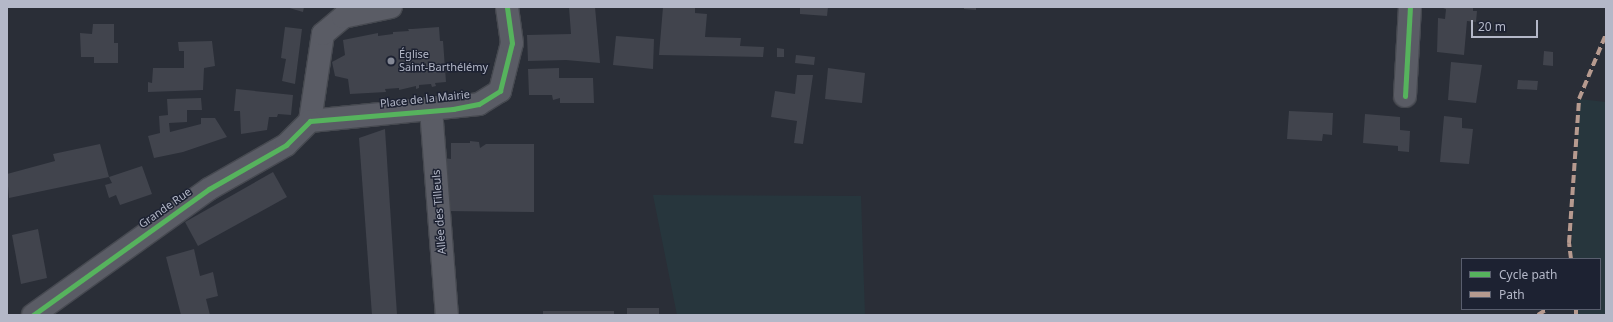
<!DOCTYPE html>
<html>
<head>
<meta charset="utf-8">
<style>
	body { margin:0 }
	#map { position:relative; width:1613px; height:322px; overflow:hidden; background:#2a2e37; font-family:"Noto Sans",sans-serif }
	div>[style] { position:absolute }
	.green>* { inset:0; background:#27363d }
	.building>* { inset:0; background:#41444d }
	.roads { filter:drop-shadow(1px 0 #464950) drop-shadow(-1px 0 #464950) drop-shadow(0 1px #464950) drop-shadow(0 -1px #464950) }
	.minor>* { height:22px; margin:-11px; padding:0 11px; transform-origin:11px; border-radius:11px; background:#5a5c65 }
	.quiet>* { height:4px; margin-top:-2px; transform-origin:0; background:repeating-linear-gradient(90deg,#b69a8f 0 8px,transparent 0 12px) }
	.cycleway>* { height:5px; margin:-2.5px; padding:0 2.5px; transform-origin:2.5px; border-radius:2.5px; background:#56b35d }
	.dots>* { width:11px; height:11px; translate:-50% -50%; box-sizing:border-box; border:2px solid #1d2232; border-radius:50% }
	span { translate:-50% -50%; white-space:nowrap; text-align:center; line-height:1.15; -webkit-text-stroke:3px #1d2232; paint-order:stroke }
	.poi-label { font-size:11px; color:#b4b8c8 }
	.left { translate:0 -50%; text-align:left }
	.street-label { font-size:11px; color:#b4b8c8 }
	.frame { position:absolute; inset:0; border:8px solid #b4b8c8; pointer-events:none }
	.legend { position:absolute; left:1461px; top:258px; width:140px; height:52px; box-sizing:border-box; background:#1d2232; border:1px solid #595e6e; margin:0; padding:5px 7px; list-style:none; font-size:12px; color:#b4b8c8 }
	.legend li { display:flex; align-items:center; gap:8px; height:20px }
	.legend b { width:20px; border:1px solid #595e6e }
	.scale { position:absolute; left:1471px; top:20px; width:67px; height:18px; box-sizing:border-box; border:2px solid #b4b8c8; border-top:0; padding-left:5px; font-size:12px; line-height:14px; white-space:nowrap; color:#b4b8c8; -webkit-text-stroke:3px #1d2232; paint-order:stroke }
</style>
</head>
<body>
<div id="map">
	<div class="green">
		<i style="clip-path:polygon(1579px 99px,1606px 102px,1606px 315px,1576px 315px,1576px 309px,1600px 309px,1600px 259px,1571px 259px)"></i>
		<i style="clip-path:polygon(653px 195px,861px 196px,865px 315px,677px 315px)"></i>
	</div>
	<div class="building">
		<i style="clip-path:polygon(286px 7px,304px 7px,303px 12px)"></i>
		<i style="clip-path:polygon(569px 7px,595px 7px,600px 63px,566px 60px,528px 61px,527px 35px,571px 34px)"></i>
		<i style="clip-path:polygon(663px 7px,695px 7px,695px 13px,707px 14px,705px 37px,741px 38px,740px 46px,764px 47px,763px 57px,659px 55px)"></i>
		<i style="clip-path:polygon(800px 7px,828px 7px,827px 16px,800px 14px)"></i>
		<i style="clip-path:polygon(964px 7px,976px 7px,976px 10px,964px 9px)"></i>
		<i style="clip-path:polygon(1440px 7px,1473px 7px,1473px 11px,1477px 11px,1476px 22px,1467px 21px,1464px 55px,1437px 52px,1438px 18px,1445px 19px,1446px 9px)"></i>
		<i style="clip-path:polygon(93px 24px,114px 24px,114px 43px,118px 43px,118px 63px,94px 63px,94px 57px,81px 57px,80px 33px,92px 34px)"></i>
		<i style="clip-path:polygon(285px 27px,302px 29px,295px 84px,282px 81px,286px 59px,281px 58px)"></i>
		<i style="clip-path:polygon(439px 27px,440px 41px,443px 41px,446px 82px,435px 83px,436px 86px,432px 87px,431px 84px,419px 85px,419px 88px,416px 89px,416px 86px,399px 90px,399px 88px,385px 89px,386px 92px,350px 94px,348px 79px,335px 76px,332px 62px,345px 55px,343px 40px,378px 33px,378px 36px,393px 34px,393px 32px,409px 31px,408px 29px,412px 29px)"></i>
		<i style="clip-path:polygon(616px 36px,654px 39px,653px 69px,613px 65px)"></i>
		<i style="clip-path:polygon(212px 41px,215px 66px,204px 68px,203px 90px,148px 92px,148px 82px,152px 83px,153px 68px,184px 68px,184px 51px,179px 51px,178px 42px)"></i>
		<i style="clip-path:polygon(777px 48px,784px 49px,784px 57px,777px 57px)"></i>
		<i style="clip-path:polygon(1544px 51px,1553px 52px,1553px 66px,1543px 65px)"></i>
		<i style="clip-path:polygon(796px 55px,815px 57px,814px 65px,795px 63px)"></i>
		<i style="clip-path:polygon(1451px 62px,1482px 65px,1476px 103px,1448px 100px)"></i>
		<i style="clip-path:polygon(559px 68px,559px 78px,593px 78px,594px 103px,560px 103px,560px 98px,553px 100px,552px 95px,529px 95px,528px 69px)"></i>
		<i style="clip-path:polygon(828px 68px,865px 73px,862px 103px,825px 99px)"></i>
		<i style="clip-path:polygon(797px 75px,813px 75px,803px 144px,794px 143px,797px 121px,771px 117px,775px 91px,795px 94px)"></i>
		<i style="clip-path:polygon(1518px 80px,1538px 81px,1537px 90px,1517px 89px)"></i>
		<i style="clip-path:polygon(236px 89px,293px 95px,291px 115px,278px 114px,277px 117px,269px 117px,267px 130px,241px 134px,240px 111px,234px 111px)"></i>
		<i style="clip-path:polygon(201px 98px,202px 110px,187px 110px,187px 122px,169px 123px,170px 132px,201px 124px,201px 118px,215px 118px,227px 137px,183px 152px,154px 158px,148px 136px,160px 133px,159px 116px,168px 115px,167px 99px)"></i>
		<i style="clip-path:polygon(1289px 111px,1333px 113px,1332px 135px,1323px 134px,1322px 141px,1287px 139px)"></i>
		<i style="clip-path:polygon(1365px 114px,1400px 117px,1400px 130px,1410px 131px,1409px 152px,1398px 151px,1398px 146px,1363px 143px)"></i>
		<i style="clip-path:polygon(1444px 116px,1462px 118px,1462px 128px,1473px 129px,1469px 164px,1440px 162px)"></i>
		<i style="clip-path:polygon(385px 129px,397px 315px,372px 315px,359px 138px)"></i>
		<i style="clip-path:polygon(470px 141px,479px 142px,480px 148px,486px 144px,534px 144px,534px 212px,444px 211px,444px 158px,451px 159px,451px 143px,470px 143px)"></i>
		<i style="clip-path:polygon(100px 144px,109px 177px,9px 198px,7px 174px,55px 161px,53px 154px)"></i>
		<i style="clip-path:polygon(142px 166px,152px 194px,120px 205px,116px 195px,109px 198px,105px 185px,112px 183px,109px 177px)"></i>
		<i style="clip-path:polygon(273px 172px,287px 197px,198px 246px,185px 222px)"></i>
		<i style="clip-path:polygon(38px 229px,47px 278px,21px 284px,12px 235px)"></i>
		<i style="clip-path:polygon(194px 249px,200px 276px,213px 272px,218px 296px,206px 299px,210px 315px,181px 315px,166px 257px)"></i>
		<i style="clip-path:polygon(627px 308px,659px 308px,659px 315px,627px 315px)"></i>
		<i style="clip-path:polygon(543px 311px,614px 311px,614px 315px,543px 315px)"></i>
	</div>
	<div class="roads">
		<div class="minor">
			<i style="left:1405px;top:96px;width:89px;rotate:-86.8deg"></i>
			<i style="left:431px;top:109px;width:207px;rotate:85.6deg"></i>
			<i style="left:310px;top:121px;width:170px;rotate:-5.7deg"></i>
			<i style="left:479px;top:104px;width:25px;rotate:-32deg"></i>
			<i style="left:500px;top:91px;width:49px;rotate:-76deg"></i>
			<i style="left:512px;top:43px;width:36px;rotate:-98deg"></i>
			<i style="left:310px;top:121px;width:88px;rotate:-81.5deg"></i>
			<i style="left:323px;top:34px;width:26px;rotate:-40deg"></i>
			<i style="left:343px;top:17px;width:49px;rotate:-11.8deg"></i>
			<i style="left:33px;top:315px;width:216px;rotate:-35.6deg"></i>
			<i style="left:209px;top:189px;width:89px;rotate:-29.7deg"></i>
			<i style="left:286px;top:145px;width:34px;rotate:-45deg"></i>
		</div>
	</div>
	<div class="quiet">
		<i style="left:1571px;top:259px;width:16px;rotate:-97deg"></i>
		<i style="left:1569px;top:243px;width:144px;rotate:-86deg"></i>
		<i style="left:1579px;top:99px;width:70px;rotate:-67.4deg"></i>
		<i style="left:1576px;top:309px;width:6px;rotate:90deg"></i>
		<i style="left:1538px;top:315px;width:11px;rotate:-34deg"></i>
	</div>
	<div class="cycleway">
		<i style="left:1405px;top:96px;width:89px;rotate:-86.8deg"></i>
		<i style="left:33px;top:315px;width:216px;rotate:-35.6deg"></i>
		<i style="left:209px;top:189px;width:89px;rotate:-29.7deg"></i>
		<i style="left:286px;top:145px;width:34px;rotate:-45deg"></i>
		<i style="left:310px;top:121px;width:144px;rotate:-4.8deg"></i>
		<i style="left:453px;top:109px;width:26px;rotate:-11deg"></i>
		<i style="left:479px;top:104px;width:25px;rotate:-32deg"></i>
		<i style="left:500px;top:91px;width:49px;rotate:-76deg"></i>
		<i style="left:512px;top:43px;width:36px;rotate:-98deg"></i>
	</div>
	<div class="dots">
		<i style="left:391px;top:61px;background:#848895"></i>
	</div>
	<div class="poi-label">
		<span class="left" style="left:399px;top:61px">Église<br>Saint-Barthélémy</span>
	</div>
	<div class="street-label">
		<span style="left:425px;top:99px;rotate:-6deg">Place de la Mairie</span>
		<span style="left:165px;top:208px;rotate:-35deg">Grande Rue</span>
		<span style="left:439px;top:212px;rotate:-94deg">Allée des Tilleuls</span>
	</div>
	<div class="frame"></div>
	<ul class="legend">
	<li><b style="height:5px;background:#56b35d"></b>Cycle path</li>
	<li><b style="height:5px;background:#b69a8f"></b>Path</li>
	</ul>
	<div class="scale">20 m</div>
</div>
</body>
</html>
